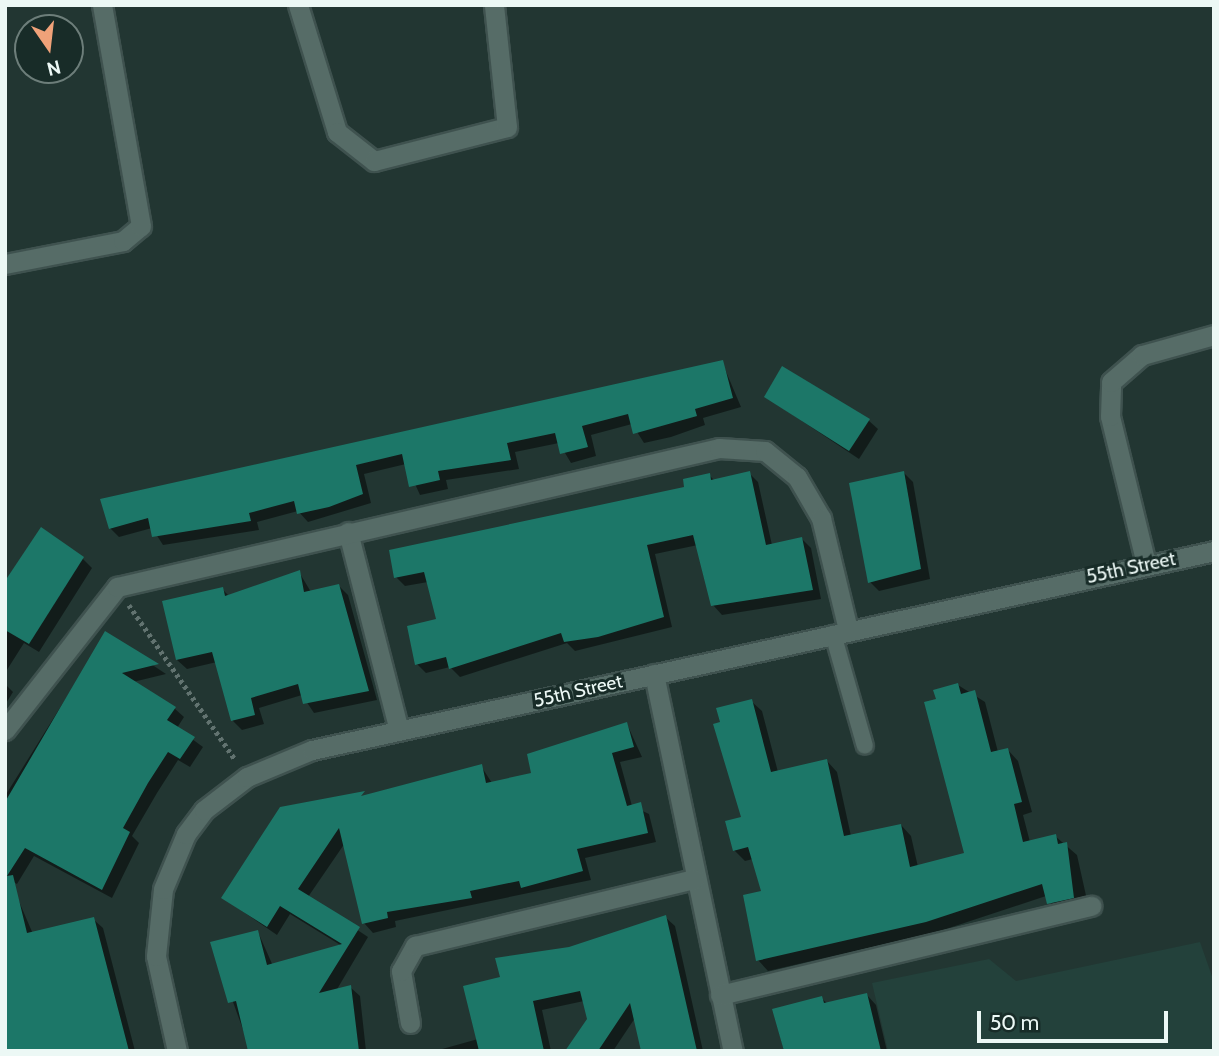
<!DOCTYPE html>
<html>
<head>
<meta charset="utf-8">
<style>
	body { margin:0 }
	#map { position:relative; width:1219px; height:1056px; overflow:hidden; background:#223632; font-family:Cabin,sans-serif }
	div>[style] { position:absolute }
	.built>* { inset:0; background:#23413b }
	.shadow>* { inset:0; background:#0007 }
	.building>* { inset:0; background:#1c7768 }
	.path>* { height:4.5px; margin-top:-2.25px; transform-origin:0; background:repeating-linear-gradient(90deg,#627370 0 3.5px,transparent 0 7px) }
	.roads { filter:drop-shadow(2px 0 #3f524f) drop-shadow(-2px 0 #3f524f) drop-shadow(0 2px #3f524f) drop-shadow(0 -2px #3f524f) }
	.service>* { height:16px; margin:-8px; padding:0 8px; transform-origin:8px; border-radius:8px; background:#566c67 }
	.minor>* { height:19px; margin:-9.5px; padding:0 9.5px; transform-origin:9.5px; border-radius:9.5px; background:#566c67 }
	span { translate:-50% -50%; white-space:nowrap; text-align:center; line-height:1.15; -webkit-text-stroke:6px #182c28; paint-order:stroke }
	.street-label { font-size:19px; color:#ecf8f5 }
	.frame { position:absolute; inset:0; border:7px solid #ecf8f5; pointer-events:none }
	.north { position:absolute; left:14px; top:14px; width:70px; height:70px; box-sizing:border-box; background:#182c28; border:2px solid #6d7e7a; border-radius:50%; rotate:166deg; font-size:19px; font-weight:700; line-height:28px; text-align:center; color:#ecf8f5 }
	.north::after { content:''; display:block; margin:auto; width:24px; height:32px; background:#f0a279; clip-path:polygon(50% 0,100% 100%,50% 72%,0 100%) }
	.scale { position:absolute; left:977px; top:1011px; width:191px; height:32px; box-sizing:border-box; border:4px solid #ecf8f5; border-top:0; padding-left:9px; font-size:21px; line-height:24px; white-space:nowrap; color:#ecf8f5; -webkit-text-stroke:5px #182c28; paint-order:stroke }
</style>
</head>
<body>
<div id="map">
	<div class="built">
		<i style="clip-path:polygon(1200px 942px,1214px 982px,1214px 1051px,888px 1051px,872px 983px,989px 959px,1016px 981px)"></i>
	</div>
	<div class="shadow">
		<i style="clip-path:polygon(722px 362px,741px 407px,703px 418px,705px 425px,671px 437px,644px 443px,632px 424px,591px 435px,596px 456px,571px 463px,559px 443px,515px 452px,519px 469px,446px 480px,448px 489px,420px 495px,406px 464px,364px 474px,371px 503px,308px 522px,298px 511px,257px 522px,259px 530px,163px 545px,152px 528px,119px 537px,110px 528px)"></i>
		<i style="clip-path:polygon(766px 397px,868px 420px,878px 429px,859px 459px)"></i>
		<i style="clip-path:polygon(749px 473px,758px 482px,772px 545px,802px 539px,811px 548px,821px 599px,722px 615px,713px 605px,698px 545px,655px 554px,672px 627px,575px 651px,567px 643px,460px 677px,450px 667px,426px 673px,417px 664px,439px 620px,428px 582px,405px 586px,396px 577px,686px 488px,709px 475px,715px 481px)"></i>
		<i style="clip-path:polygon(904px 473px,913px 482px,930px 579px,879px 591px,870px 582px)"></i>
		<i style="clip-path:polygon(82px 558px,92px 568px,39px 652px,24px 643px,5px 673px,5px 587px)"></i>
		<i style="clip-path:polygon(299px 572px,311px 592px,339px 586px,348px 595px,377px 700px,314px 713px,302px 695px,259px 708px,264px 724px,242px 730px,233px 721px,217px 662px,187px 669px,177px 660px,222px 589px,230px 597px)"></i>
		<i style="clip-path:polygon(106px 634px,166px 674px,133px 682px,174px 708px,184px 717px,177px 728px,203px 747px,190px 767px,178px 760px,157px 793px,132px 836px,139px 843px,112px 898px,34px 856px,17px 884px,5px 877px,5px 796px)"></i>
		<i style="clip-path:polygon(5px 684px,13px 692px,5px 705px)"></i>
		<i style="clip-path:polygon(958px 685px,985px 702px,998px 752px,1008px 750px,1018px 761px,1032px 812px,1023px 815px,1030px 842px,1055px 836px,1077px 855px,1087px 900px,1059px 914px,1046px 896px,937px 932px,768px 971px,758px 960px,763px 892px,753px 859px,745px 861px,734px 850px,744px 818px,722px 723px,751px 701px,762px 711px,778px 772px,827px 761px,837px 772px,851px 836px,901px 825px,911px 836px,918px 867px,966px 854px,938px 700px)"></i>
		<i style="clip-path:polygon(627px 724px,642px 757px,620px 762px,632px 806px,649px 814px,656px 842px,585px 858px,591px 880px,395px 921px,396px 927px,373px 933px,364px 923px,345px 843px,308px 897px,368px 937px,336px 991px,350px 987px,360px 996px,366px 1051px,243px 1051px,250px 1049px,212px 944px,258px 932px,273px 966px,342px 946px,290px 914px,277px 935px,223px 898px,281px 809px,367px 796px,481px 766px,492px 783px,533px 775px)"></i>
		<i style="clip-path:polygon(18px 899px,33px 934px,93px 919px,103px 928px,135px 1051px,5px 1051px)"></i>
		<i style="clip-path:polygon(665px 917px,675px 926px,703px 1051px,643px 1051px,635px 1018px,613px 1051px,568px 1051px,589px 1019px,584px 1001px,542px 1010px,551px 1051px,435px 1051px,478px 1039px,502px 978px)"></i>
		<i style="clip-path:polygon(867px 995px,876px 1005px,887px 1051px,784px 1051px,774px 1011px,821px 998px,828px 1004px)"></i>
	</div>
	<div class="building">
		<i style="clip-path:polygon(723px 360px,733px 398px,695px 409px,697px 416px,633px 434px,628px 414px,582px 426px,588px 447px,560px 454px,555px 433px,507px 443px,511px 460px,438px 471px,440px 480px,409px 487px,402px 454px,356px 465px,363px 494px,329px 507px,297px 514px,294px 501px,249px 513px,251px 521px,152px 537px,148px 518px,109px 529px,100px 499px)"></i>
		<i style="clip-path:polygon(782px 366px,870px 419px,849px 451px,764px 397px)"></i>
		<i style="clip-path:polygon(750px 471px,766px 545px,802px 537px,813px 590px,711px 606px,693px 535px,647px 545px,664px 617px,598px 637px,564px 642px,561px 633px,449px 669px,446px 657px,415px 665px,407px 626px,436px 619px,424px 572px,394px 578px,389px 550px,684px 487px,683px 479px,710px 473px,711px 480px)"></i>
		<i style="clip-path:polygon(904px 471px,921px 569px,868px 583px,849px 483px)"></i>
		<i style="clip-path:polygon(41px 527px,84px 557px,29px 644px,5px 630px,5px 581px)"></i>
		<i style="clip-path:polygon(300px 570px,304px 592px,339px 584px,369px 691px,303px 704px,298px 684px,251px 698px,255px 715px,231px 721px,212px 652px,176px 660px,162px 601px,223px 587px,225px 596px)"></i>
		<i style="clip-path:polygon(105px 631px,159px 664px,122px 673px,176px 707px,167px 720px,195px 737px,180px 759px,168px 752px,148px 783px,123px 828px,130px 832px,102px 890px,25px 848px,7px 876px,13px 875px,27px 933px,94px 917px,129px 1051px,5px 1051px,5px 802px)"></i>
		<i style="clip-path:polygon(958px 683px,961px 694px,975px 690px,991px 752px,1008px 748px,1022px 802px,1014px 804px,1023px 842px,1056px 834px,1058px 844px,1067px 842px,1074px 898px,1047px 904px,1042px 884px,926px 922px,756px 961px,743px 895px,761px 891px,748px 847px,733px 851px,725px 821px,741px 817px,713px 724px,720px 722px,716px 708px,752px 699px,771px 772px,827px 759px,844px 836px,901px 824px,910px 867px,964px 853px,924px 702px,936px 699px,933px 690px)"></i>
		<i style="clip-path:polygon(627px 722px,634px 747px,612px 753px,627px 806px,641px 802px,648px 833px,577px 849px,583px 871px,521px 888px,519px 881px,470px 891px,472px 898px,387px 912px,388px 918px,362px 924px,339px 828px,298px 889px,360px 927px,319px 993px,351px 985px,359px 1051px,248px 1051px,236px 1001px,228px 1003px,210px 942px,258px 930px,267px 965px,342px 944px,280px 906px,267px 927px,221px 898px,280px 807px,365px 791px,361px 796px,482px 764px,486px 783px,531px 773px,527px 754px)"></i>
		<i style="clip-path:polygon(666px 915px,697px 1051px,641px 1051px,630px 1003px,598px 1051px,565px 1051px,587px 1019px,580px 991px,533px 1001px,544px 1051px,479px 1051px,463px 986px,500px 977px,495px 958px,569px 947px)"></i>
		<i style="clip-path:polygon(867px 993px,881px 1051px,784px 1051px,772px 1009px,822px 996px,824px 1003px)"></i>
	</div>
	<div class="path">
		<i style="left:129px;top:605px;width:187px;rotate:55.5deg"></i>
	</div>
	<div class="roads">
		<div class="service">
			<i style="left:833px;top:634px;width:116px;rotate:74.1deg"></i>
		</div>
		<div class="minor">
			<i style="left:298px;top:5px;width:133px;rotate:72.9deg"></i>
			<i style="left:337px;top:132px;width:47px;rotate:38.1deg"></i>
			<i style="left:374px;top:161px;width:137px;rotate:-14.3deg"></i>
			<i style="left:507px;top:127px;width:123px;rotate:-96.1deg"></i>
			<i style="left:5px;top:264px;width:120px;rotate:-11deg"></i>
			<i style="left:123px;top:241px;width:23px;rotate:-40deg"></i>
			<i style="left:141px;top:226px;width:224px;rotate:-100deg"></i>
			<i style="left:348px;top:532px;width:205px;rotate:75.6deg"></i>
			<i style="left:1146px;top:564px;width:152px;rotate:-103.7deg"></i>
			<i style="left:1110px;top:416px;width:34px;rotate:-88deg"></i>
			<i style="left:1111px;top:382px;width:41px;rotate:-41.1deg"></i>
			<i style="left:1142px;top:355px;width:75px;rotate:-15.5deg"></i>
			<i style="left:654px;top:674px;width:385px;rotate:78.2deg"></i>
			<i style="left:5px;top:730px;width:182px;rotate:-51.9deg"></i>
			<i style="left:117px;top:587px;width:618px;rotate:-13deg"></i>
			<i style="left:719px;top:448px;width:46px;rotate:3.7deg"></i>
			<i style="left:765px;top:451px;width:41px;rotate:39.1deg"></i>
			<i style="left:797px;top:477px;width:48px;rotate:59.7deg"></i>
			<i style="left:821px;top:518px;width:115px;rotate:76.4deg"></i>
			<i style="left:720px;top:995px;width:382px;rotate:-13.5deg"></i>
			<i style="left:410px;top:1023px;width:53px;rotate:-99.8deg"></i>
			<i style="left:401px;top:971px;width:29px;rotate:-61deg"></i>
			<i style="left:415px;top:946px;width:287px;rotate:-13.5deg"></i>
			<i style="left:177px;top:1051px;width:97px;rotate:-102.5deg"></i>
			<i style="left:156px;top:956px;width:67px;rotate:-84deg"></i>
			<i style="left:163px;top:889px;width:60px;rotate:-67.3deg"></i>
			<i style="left:186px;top:834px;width:30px;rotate:-53deg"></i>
			<i style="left:204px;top:810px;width:54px;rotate:-37.5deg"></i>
			<i style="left:247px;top:777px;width:70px;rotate:-22.6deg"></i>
			<i style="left:312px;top:750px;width:924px;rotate:-12.44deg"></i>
		</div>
	</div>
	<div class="street-label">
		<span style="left:1131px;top:568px;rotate:-12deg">55th Street</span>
		<span style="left:578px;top:691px;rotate:-13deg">55th Street</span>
	</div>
	<div class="frame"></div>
	<div class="north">N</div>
	<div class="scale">50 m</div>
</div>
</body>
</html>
